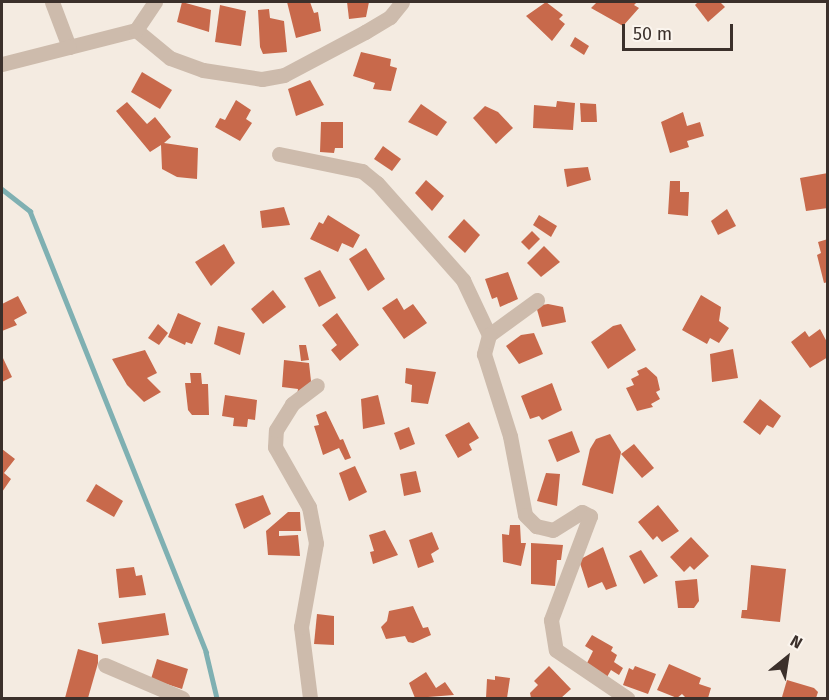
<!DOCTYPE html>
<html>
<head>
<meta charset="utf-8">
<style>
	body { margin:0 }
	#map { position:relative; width:829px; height:700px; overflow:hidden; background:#f4ebe1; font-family:"Fira Sans",sans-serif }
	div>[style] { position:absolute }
	.stream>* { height:4.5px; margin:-2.25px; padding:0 2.25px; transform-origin:2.25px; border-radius:2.25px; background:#7fb0b2 }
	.building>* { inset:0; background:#c8694b }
	.minor>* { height:15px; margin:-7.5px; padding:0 7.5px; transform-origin:7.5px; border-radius:7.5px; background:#cdbbac }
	span { translate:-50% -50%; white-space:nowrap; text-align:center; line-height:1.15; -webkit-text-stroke:5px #fbf5ee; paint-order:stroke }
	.frame { position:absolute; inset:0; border:3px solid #3b302b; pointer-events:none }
	.north { position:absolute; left:757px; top:628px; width:60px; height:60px; -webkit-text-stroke:4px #fbf5ee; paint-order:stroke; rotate:30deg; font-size:16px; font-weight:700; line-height:24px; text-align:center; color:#3b302b }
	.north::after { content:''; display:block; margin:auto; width:21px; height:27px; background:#3b302b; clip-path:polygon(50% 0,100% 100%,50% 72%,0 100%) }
	.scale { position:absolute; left:622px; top:24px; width:111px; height:27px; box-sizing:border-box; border:3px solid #3b302b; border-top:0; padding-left:8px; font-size:18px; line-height:21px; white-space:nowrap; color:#3b302b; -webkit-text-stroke:4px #fbf5ee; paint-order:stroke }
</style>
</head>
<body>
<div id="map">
	<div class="stream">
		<i style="left:2px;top:189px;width:36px;rotate:38deg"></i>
		<i style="left:30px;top:211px;width:475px;rotate:68.2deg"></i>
		<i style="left:206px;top:652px;width:47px;rotate:76.6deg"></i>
	</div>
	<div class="building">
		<i style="clip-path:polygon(182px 2px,211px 10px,209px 32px,177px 22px)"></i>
		<i style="clip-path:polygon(287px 2px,310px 2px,314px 13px,318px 12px,321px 31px,296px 38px)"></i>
		<i style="clip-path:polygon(347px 2px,369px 2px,366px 17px,349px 19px)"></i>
		<i style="clip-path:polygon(546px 2px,563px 15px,559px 19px,565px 24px,552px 41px,526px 16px)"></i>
		<i style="clip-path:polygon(597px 2px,637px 2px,634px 5px,639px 8px,623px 26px,591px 8px)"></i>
		<i style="clip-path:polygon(698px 2px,720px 2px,725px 7px,708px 22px,695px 5px)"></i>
		<i style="clip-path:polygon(220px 5px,246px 11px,241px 46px,215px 42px)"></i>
		<i style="clip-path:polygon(269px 9px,270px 18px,284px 21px,287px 52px,263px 54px,260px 47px,258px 10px)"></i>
		<i style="clip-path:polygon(575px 37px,589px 46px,584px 55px,570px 46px)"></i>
		<i style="clip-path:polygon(361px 52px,391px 59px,390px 66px,397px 68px,391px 91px,373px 89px,375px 83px,353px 76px)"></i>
		<i style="clip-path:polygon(142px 72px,172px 90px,160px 109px,131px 92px)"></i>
		<i style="clip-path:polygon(310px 80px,324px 105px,296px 116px,288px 89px)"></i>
		<i style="clip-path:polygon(236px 100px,251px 110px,246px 119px,252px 123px,240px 141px,215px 127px,220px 118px,225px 120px)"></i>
		<i style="clip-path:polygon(557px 101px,575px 103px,573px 130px,533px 128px,534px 105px,556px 107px)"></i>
		<i style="clip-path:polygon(127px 102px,147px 124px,155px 117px,171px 137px,164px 143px,198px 148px,197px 179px,177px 177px,162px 169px,161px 145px,150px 152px,116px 111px)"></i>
		<i style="clip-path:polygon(580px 103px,596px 104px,597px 122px,581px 122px)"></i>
		<i style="clip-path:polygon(421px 104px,447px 122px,437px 136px,408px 122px)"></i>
		<i style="clip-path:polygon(485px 106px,498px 112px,513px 128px,496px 144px,473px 118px)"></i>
		<i style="clip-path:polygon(683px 112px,687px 126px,700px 122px,704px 136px,687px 141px,689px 147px,670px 153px,661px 122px)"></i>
		<i style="clip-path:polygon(321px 122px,343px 122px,343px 148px,335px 148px,334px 153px,320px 152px)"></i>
		<i style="clip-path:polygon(383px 146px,401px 159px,392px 171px,374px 159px)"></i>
		<i style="clip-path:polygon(588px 167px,591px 180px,567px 187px,564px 169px)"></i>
		<i style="clip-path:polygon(828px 173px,828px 208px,806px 211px,800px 178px)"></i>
		<i style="clip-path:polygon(426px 180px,444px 196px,432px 211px,415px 193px)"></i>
		<i style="clip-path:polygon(670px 181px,680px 181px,680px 192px,689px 192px,688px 216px,668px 214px)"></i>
		<i style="clip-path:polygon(284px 207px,290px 225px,262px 228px,260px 211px)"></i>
		<i style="clip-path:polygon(727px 209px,736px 226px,718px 235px,711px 221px)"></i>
		<i style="clip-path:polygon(328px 215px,360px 235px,353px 248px,342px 243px,338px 252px,310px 239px,319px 222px,323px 224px)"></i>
		<i style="clip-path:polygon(539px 215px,557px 226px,551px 237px,533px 225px)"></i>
		<i style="clip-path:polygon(464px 219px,480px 235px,465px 253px,448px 237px)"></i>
		<i style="clip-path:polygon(532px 231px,540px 239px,529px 250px,521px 242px)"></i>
		<i style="clip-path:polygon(828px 239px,828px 282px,824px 283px,817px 255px,821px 253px,818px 242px)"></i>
		<i style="clip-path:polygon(224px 244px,235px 263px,211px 286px,195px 262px)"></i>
		<i style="clip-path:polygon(544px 246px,560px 262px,541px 277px,527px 263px)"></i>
		<i style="clip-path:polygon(366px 248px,385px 279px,368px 291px,349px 259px)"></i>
		<i style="clip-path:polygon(320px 270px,336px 298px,319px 307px,304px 278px)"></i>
		<i style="clip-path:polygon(508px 272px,518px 299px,500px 307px,497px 297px,492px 299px,485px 279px)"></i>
		<i style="clip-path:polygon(273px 290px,286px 307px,263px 324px,251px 309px)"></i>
		<i style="clip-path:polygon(701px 295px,721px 307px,719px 321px,729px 328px,719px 343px,710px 338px,707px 344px,682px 330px)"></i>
		<i style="clip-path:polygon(18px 296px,27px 313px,14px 320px,17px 325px,2px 331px,2px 304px)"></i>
		<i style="clip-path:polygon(397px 298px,404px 310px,413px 304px,427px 323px,404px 339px,382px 308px)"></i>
		<i style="clip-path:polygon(548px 304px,563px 307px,566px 322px,542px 327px,536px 306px)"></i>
		<i style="clip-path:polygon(178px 313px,201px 323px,192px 344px,186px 342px,185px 345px,168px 337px)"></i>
		<i style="clip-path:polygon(337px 313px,359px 345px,340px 361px,331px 350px,337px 345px,322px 325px)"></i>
		<i style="clip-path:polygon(158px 324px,168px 333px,159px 345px,148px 338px)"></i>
		<i style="clip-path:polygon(621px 324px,636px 350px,608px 369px,591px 342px,613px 326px)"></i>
		<i style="clip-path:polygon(218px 326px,245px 333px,240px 355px,214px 344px)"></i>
		<i style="clip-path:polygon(820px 329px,828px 344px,828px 357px,810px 368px,791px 342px,805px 331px,809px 337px)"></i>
		<i style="clip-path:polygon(534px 333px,543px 354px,519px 364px,506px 346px,521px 335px)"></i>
		<i style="clip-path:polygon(299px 345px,306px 345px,309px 360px,301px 361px)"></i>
		<i style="clip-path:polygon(733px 349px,738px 378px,712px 382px,710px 354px)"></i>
		<i style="clip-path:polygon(145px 350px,157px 373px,147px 378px,161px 392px,144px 402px,127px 385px,112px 359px)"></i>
		<i style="clip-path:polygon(2px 356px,12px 377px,2px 382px)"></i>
		<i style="clip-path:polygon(284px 360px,309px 363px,312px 390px,297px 395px,298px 389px,282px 387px)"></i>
		<i style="clip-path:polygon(646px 367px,657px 377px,660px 390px,656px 392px,660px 399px,651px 404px,653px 407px,637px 411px,626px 388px,634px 385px,631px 379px,639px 375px,637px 371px)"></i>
		<i style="clip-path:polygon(406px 368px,436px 372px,428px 404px,411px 402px,412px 385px,405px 383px)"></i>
		<i style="clip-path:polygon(190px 373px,201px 373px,202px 384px,208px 384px,209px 415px,192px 415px,188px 410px,185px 383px,191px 383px)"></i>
		<i style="clip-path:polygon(552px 383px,562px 410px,542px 420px,539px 416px,530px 419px,521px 396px)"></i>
		<i style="clip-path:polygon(225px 395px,257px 400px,255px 420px,248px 419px,247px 427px,233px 426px,234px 418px,222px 416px)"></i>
		<i style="clip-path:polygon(378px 395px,385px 424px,363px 429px,361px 399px)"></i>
		<i style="clip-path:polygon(760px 399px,781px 416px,773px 428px,767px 425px,760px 435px,743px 422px)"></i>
		<i style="clip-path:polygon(326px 411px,340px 440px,343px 439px,351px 458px,345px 460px,339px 448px,323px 455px,314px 426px,319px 425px,316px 415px)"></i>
		<i style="clip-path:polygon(469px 422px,479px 438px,469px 444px,472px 450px,458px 458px,445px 435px)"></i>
		<i style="clip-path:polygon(409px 427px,415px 444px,400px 450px,394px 433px)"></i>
		<i style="clip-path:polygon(572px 431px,580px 452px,557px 462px,548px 440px)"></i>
		<i style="clip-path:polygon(610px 434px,621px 452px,613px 494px,582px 485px,590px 449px,596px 439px)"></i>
		<i style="clip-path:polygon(634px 444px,654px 468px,642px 478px,621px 454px)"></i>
		<i style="clip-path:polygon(2px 449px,15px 459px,4px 473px,11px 479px,2px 492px)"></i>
		<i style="clip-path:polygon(355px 466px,367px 492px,349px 501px,339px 473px)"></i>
		<i style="clip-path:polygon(416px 471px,421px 492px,404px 496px,400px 474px)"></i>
		<i style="clip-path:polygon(546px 473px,560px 474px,557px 506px,537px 501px)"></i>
		<i style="clip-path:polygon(96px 484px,123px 501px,114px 517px,86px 501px)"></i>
		<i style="clip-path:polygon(263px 495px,271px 514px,244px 529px,235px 504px)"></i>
		<i style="clip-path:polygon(658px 505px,679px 531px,662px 542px,657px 536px,653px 540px,638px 522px)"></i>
		<i style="clip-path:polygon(288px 512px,300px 512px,301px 531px,279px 531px,279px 536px,298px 535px,300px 556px,268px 555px,266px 531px)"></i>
		<i style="clip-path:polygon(510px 525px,520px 525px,521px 543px,526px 543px,521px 566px,503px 562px,502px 534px,509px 535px)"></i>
		<i style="clip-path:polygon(385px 530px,398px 555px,373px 564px,370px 552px,374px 551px,369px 535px)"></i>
		<i style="clip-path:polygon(432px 532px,439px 549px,431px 554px,434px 562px,418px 568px,409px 540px)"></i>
		<i style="clip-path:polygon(691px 537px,709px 556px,694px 570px,690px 566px,684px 572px,670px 557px)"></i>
		<i style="clip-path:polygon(531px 543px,563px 545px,561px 560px,557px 560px,555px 586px,531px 584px)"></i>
		<i style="clip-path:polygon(603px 547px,617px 586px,606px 590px,602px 582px,588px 588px,579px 560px)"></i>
		<i style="clip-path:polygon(641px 550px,658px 576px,644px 584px,629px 556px)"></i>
		<i style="clip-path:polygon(751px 565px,786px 569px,780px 622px,741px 618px,742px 610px,747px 610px)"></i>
		<i style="clip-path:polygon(134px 567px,136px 576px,142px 575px,146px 595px,119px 598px,116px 569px)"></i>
		<i style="clip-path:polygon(697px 579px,699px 601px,694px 608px,678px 608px,675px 581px)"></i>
		<i style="clip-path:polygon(413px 606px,423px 628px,428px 627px,431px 635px,413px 643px,408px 642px,405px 636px,386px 639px,381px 627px,387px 621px,389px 611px)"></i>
		<i style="clip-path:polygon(165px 613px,169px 635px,102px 644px,98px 623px)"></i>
		<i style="clip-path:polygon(317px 614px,334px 616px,334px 645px,314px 644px)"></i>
		<i style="clip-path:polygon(592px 635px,613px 647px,611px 651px,617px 655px,614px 662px,623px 668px,619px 675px,611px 670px,607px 677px,586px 665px,593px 651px,585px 646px)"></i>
		<i style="clip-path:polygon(78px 649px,98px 655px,98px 663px,88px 698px,65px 698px)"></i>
		<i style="clip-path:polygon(157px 659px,188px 669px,182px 689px,151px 679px)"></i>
		<i style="clip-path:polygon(669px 664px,701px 678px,699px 684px,711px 688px,708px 698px,686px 698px,682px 694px,677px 698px,657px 690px)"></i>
		<i style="clip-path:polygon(549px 666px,571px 689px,561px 698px,531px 698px,530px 693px,538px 685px,534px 681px)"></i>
		<i style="clip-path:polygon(635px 666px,656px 674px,648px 694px,623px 685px,629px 668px,633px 670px)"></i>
		<i style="clip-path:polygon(426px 672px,436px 688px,445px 682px,454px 695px,415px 698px,409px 683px)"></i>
		<i style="clip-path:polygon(495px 676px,510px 678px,507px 698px,486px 698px,487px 679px,495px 680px)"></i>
		<i style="clip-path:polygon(787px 680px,814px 688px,818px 692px,816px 698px,782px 697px)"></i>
	</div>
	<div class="minor">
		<i style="left:52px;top:2px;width:48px;rotate:69.3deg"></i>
		<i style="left:69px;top:47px;width:69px;rotate:-14.2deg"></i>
		<i style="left:136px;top:30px;width:44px;rotate:39.5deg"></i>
		<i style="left:170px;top:58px;width:35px;rotate:20deg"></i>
		<i style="left:203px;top:70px;width:60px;rotate:8.7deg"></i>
		<i style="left:262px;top:79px;width:22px;rotate:-10deg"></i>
		<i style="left:284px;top:75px;width:92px;rotate:-28deg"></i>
		<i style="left:365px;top:32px;width:29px;rotate:-31deg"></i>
		<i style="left:390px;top:17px;width:19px;rotate:-51deg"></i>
		<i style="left:136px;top:30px;width:34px;rotate:-56deg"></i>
		<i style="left:2px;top:64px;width:69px;rotate:-14.2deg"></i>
		<i style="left:279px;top:154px;width:85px;rotate:11.6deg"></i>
		<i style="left:362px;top:171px;width:19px;rotate:39deg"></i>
		<i style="left:377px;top:183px;width:130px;rotate:48.4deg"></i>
		<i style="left:463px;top:280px;width:61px;rotate:64.7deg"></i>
		<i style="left:537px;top:300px;width:59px;rotate:143.9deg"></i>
		<i style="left:489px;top:335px;width:20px;rotate:105deg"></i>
		<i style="left:484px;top:354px;width:86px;rotate:72.4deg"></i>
		<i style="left:510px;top:436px;width:80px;rotate:79.2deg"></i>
		<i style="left:525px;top:515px;width:16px;rotate:45deg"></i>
		<i style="left:536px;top:526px;width:17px;rotate:13deg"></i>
		<i style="left:553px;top:530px;width:34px;rotate:-32deg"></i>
		<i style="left:582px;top:512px;width:9px;rotate:27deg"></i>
		<i style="left:590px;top:516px;width:111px;rotate:110.6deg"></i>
		<i style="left:551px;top:620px;width:30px;rotate:81deg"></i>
		<i style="left:556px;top:650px;width:86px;rotate:34.1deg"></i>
		<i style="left:105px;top:665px;width:84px;rotate:23.2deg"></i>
		<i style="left:310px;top:698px;width:72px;rotate:-97.2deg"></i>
		<i style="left:301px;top:627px;width:85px;rotate:-79.9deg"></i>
		<i style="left:316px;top:543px;width:37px;rotate:-101deg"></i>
		<i style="left:309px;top:507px;width:69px;rotate:-119.5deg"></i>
		<i style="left:275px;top:447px;width:17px;rotate:-87deg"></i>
		<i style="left:276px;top:430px;width:31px;rotate:-58deg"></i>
		<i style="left:292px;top:404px;width:31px;rotate:-37deg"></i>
	</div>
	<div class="frame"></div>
	<div class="north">N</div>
	<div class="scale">50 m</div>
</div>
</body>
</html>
